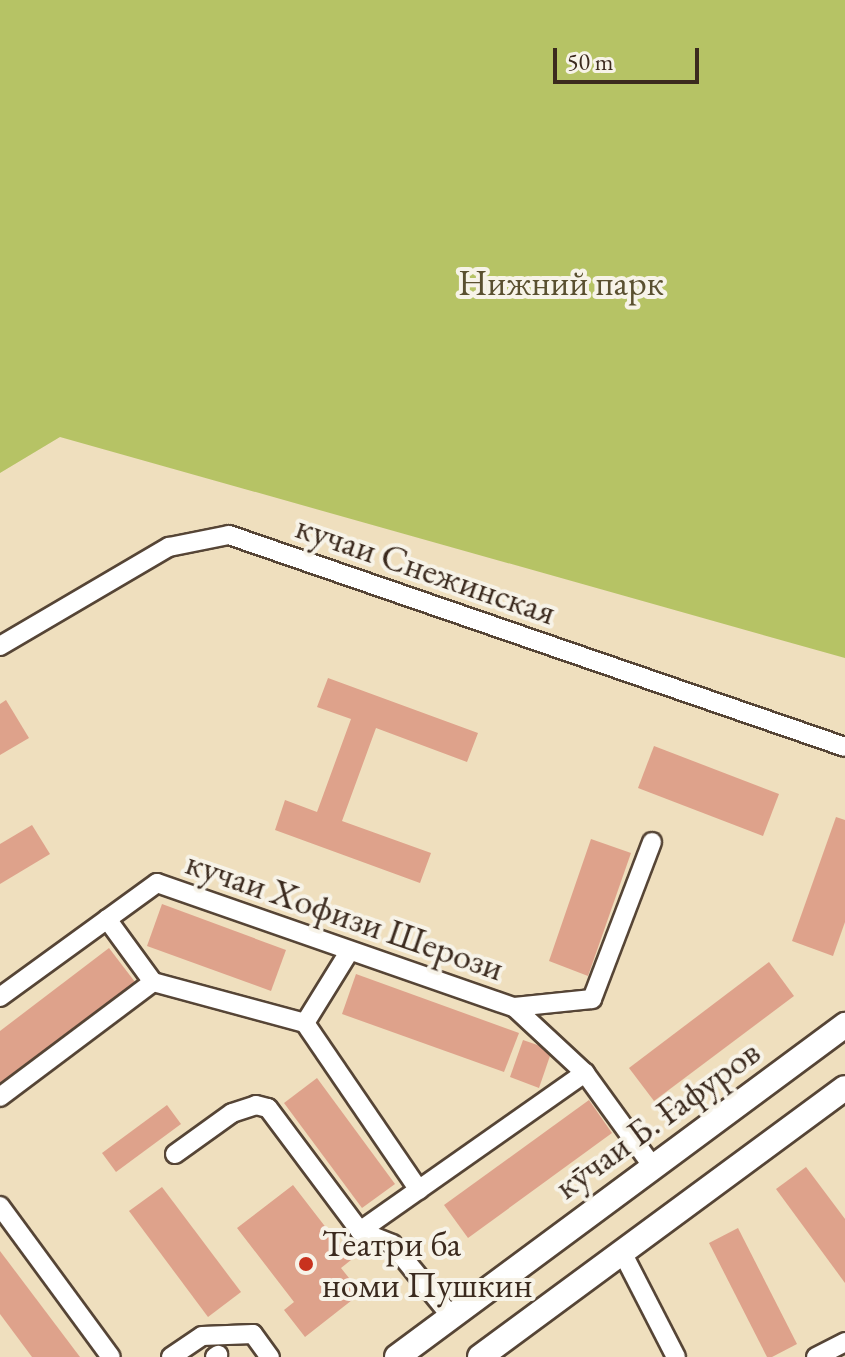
<!DOCTYPE html>
<html>
<head>
<meta charset="utf-8">
<style>
	body { margin:0 }
	#map { position:relative; width:845px; height:1357px; overflow:hidden; background:#efdfbe; font-family:"EB Garamond",serif }
	div>[style] { position:absolute }
	.green>* { inset:0; background:#b6c365 }
	.building>* { inset:0; background:#dea28b }
	.roads { filter:drop-shadow(2px 0 #564536) drop-shadow(-2px 0 #564536) drop-shadow(0 2px #564536) drop-shadow(0 -2px #564536) }
	.minor>* { height:18px; margin:-9px; padding:0 9px; transform-origin:9px; border-radius:9px; background:#fff }
	.major>* { height:24px; margin:-12px; padding:0 12px; transform-origin:12px; border-radius:12px; background:#fff }
	.dots>* { width:22px; height:22px; translate:-50% -50%; box-sizing:border-box; border:4px solid #f7f3e8; border-radius:50% }
	span { translate:-50% -50%; white-space:nowrap; text-align:center; line-height:1.15; -webkit-text-stroke:8px #f7f3e8; paint-order:stroke }
	.park-label { font-size:36px; color:#5a5030 }
	.street-label { font-size:36px; color:#3b2a1e }
	.poi-label { font-size:36px; color:#3b2a1e }
	.left { translate:0 -50%; text-align:left }
	.scale { position:absolute; left:553px; top:48px; width:146px; height:36px; box-sizing:border-box; border:4px solid #3b2a1e; border-top:0; padding-left:10px; font-size:24px; line-height:28px; white-space:nowrap; color:#3b2a1e; -webkit-text-stroke:6px #f7f3e8; paint-order:stroke }
</style>
</head>
<body>
<div id="map">
	<div class="green">
		<i style="clip-path:polygon(0 0,845px 0,845px 658px,60px 437px,0 473px)"></i>
	</div>
	<div class="building">
		<i style="clip-path:polygon(328px 678px,478px 733px,467px 762px,376px 728px,342px 821px,431px 853px,420px 883px,275px 830px,285px 800px,317px 812px,351px 719px,317px 707px)"></i>
		<i style="clip-path:polygon(6px 700px,29px 738px,0 755px,0 704px)"></i>
		<i style="clip-path:polygon(654px 746px,779px 794px,763px 836px,638px 788px)"></i>
		<i style="clip-path:polygon(836px 817px,845px 820px,845px 922px,833px 956px,792px 941px)"></i>
		<i style="clip-path:polygon(32px 825px,50px 854px,0 884px,0 844px)"></i>
		<i style="clip-path:polygon(591px 839px,631px 853px,588px 976px,549px 961px)"></i>
		<i style="clip-path:polygon(162px 904px,286px 950px,271px 991px,147px 946px)"></i>
		<i style="clip-path:polygon(109px 948px,135px 982px,0 1085px,0 1031px)"></i>
		<i style="clip-path:polygon(769px 962px,794px 996px,654px 1101px,629px 1068px)"></i>
		<i style="clip-path:polygon(356px 974px,519px 1033px,504px 1072px,342px 1014px)"></i>
		<i style="clip-path:polygon(523px 1040px,552px 1050px,539px 1088px,510px 1077px)"></i>
		<i style="clip-path:polygon(317px 1078px,395px 1184px,362px 1208px,284px 1103px)"></i>
		<i style="clip-path:polygon(589px 1100px,612px 1133px,468px 1238px,444px 1205px)"></i>
		<i style="clip-path:polygon(167px 1105px,181px 1124px,116px 1172px,102px 1153px)"></i>
		<i style="clip-path:polygon(806px 1167px,845px 1219px,845px 1283px,776px 1189px)"></i>
		<i style="clip-path:polygon(293px 1185px,351px 1260px,341px 1268px,361px 1293px,305px 1337px,284px 1310px,294px 1302px,237px 1228px)"></i>
		<i style="clip-path:polygon(162px 1187px,241px 1292px,208px 1317px,129px 1211px)"></i>
		<i style="clip-path:polygon(738px 1228px,797px 1344px,772px 1357px,767px 1357px,709px 1243px)"></i>
		<i style="clip-path:polygon(0 1251px,80px 1357px,32px 1357px,0 1314px)"></i>
	</div>
	<div class="roads">
		<div class="minor">
			<i style="left:0;top:646px;width:196px;rotate:-30.4deg"></i>
			<i style="left:169px;top:547px;width:61px;rotate:-11.3deg"></i>
			<i style="left:229px;top:535px;width:651px;rotate:18.99deg"></i>
			<i style="left:652px;top:842px;width:168px;rotate:110.9deg"></i>
			<i style="left:592px;top:999px;width:78px;rotate:174.1deg"></i>
			<i style="left:514px;top:1007px;width:97px;rotate:42.9deg"></i>
			<i style="left:585px;top:1073px;width:116px;rotate:54.1deg"></i>
			<i style="left:107px;top:919px;width:78px;rotate:53.9deg"></i>
			<i style="left:0;top:997px;width:194px;rotate:-36deg"></i>
			<i style="left:157px;top:883px;width:378px;rotate:19.2deg"></i>
			<i style="left:305px;top:1023px;width:84px;rotate:-58.2deg"></i>
			<i style="left:0;top:1097px;width:191px;rotate:-36.9deg"></i>
			<i style="left:153px;top:982px;width:157px;rotate:15.1deg"></i>
			<i style="left:305px;top:1023px;width:202px;rotate:55.7deg"></i>
			<i style="left:175px;top:1154px;width:70px;rotate:-35.7deg"></i>
			<i style="left:232px;top:1113px;width:25px;rotate:-18deg"></i>
			<i style="left:256px;top:1105px;width:12px;rotate:14deg"></i>
			<i style="left:268px;top:1108px;width:154px;rotate:53.2deg"></i>
			<i style="left:360px;top:1231px;width:35px;rotate:22deg"></i>
			<i style="left:392px;top:1244px;width:93px;rotate:50.7deg"></i>
			<i style="left:0;top:1206px;width:187px;rotate:53.7deg"></i>
			<i style="left:360px;top:1231px;width:275px;rotate:-35.1deg"></i>
			<i style="left:622px;top:1252px;width:118px;rotate:62.8deg"></i>
			<i style="left:171px;top:1357px;width:37px;rotate:-34deg"></i>
			<i style="left:202px;top:1336px;width:51px;rotate:-2.2deg"></i>
			<i style="left:253px;top:1334px;width:29px;rotate:54deg"></i>
			<i style="left:215px;top:1357px;width:4px;rotate:-34deg"></i>
			<i style="left:816px;top:1357px;width:33px;rotate:-27deg"></i>
		</div>
		<div class="major">
			<i style="left:397px;top:1357px;width:558px;rotate:-36.54deg"></i>
			<i style="left:480px;top:1357px;width:453px;rotate:-36.4deg"></i>
		</div>
	</div>
	<div class="dots">
		<i style="left:306px;top:1264px;background:#c8321e"></i>
	</div>
	<div class="park-label">
		<span style="left:561px;top:283px">Нижний парк</span>
	</div>
	<div class="street-label">
		<span style="left:426px;top:569px;rotate:19deg">кучаи Снежинская</span>
		<span style="left:345px;top:915px;rotate:19deg">кучаи Хофизи Шерози</span>
		<span style="left:657px;top:1119px;rotate:-36deg">кӯчаи Б. Ғафуров</span>
	</div>
	<div class="poi-label">
		<span class="left" style="left:322px;top:1264px">Театри ба<br>номи Пушкин</span>
	</div>
	<div class="scale">50 m</div>
</div>
</body>
</html>
